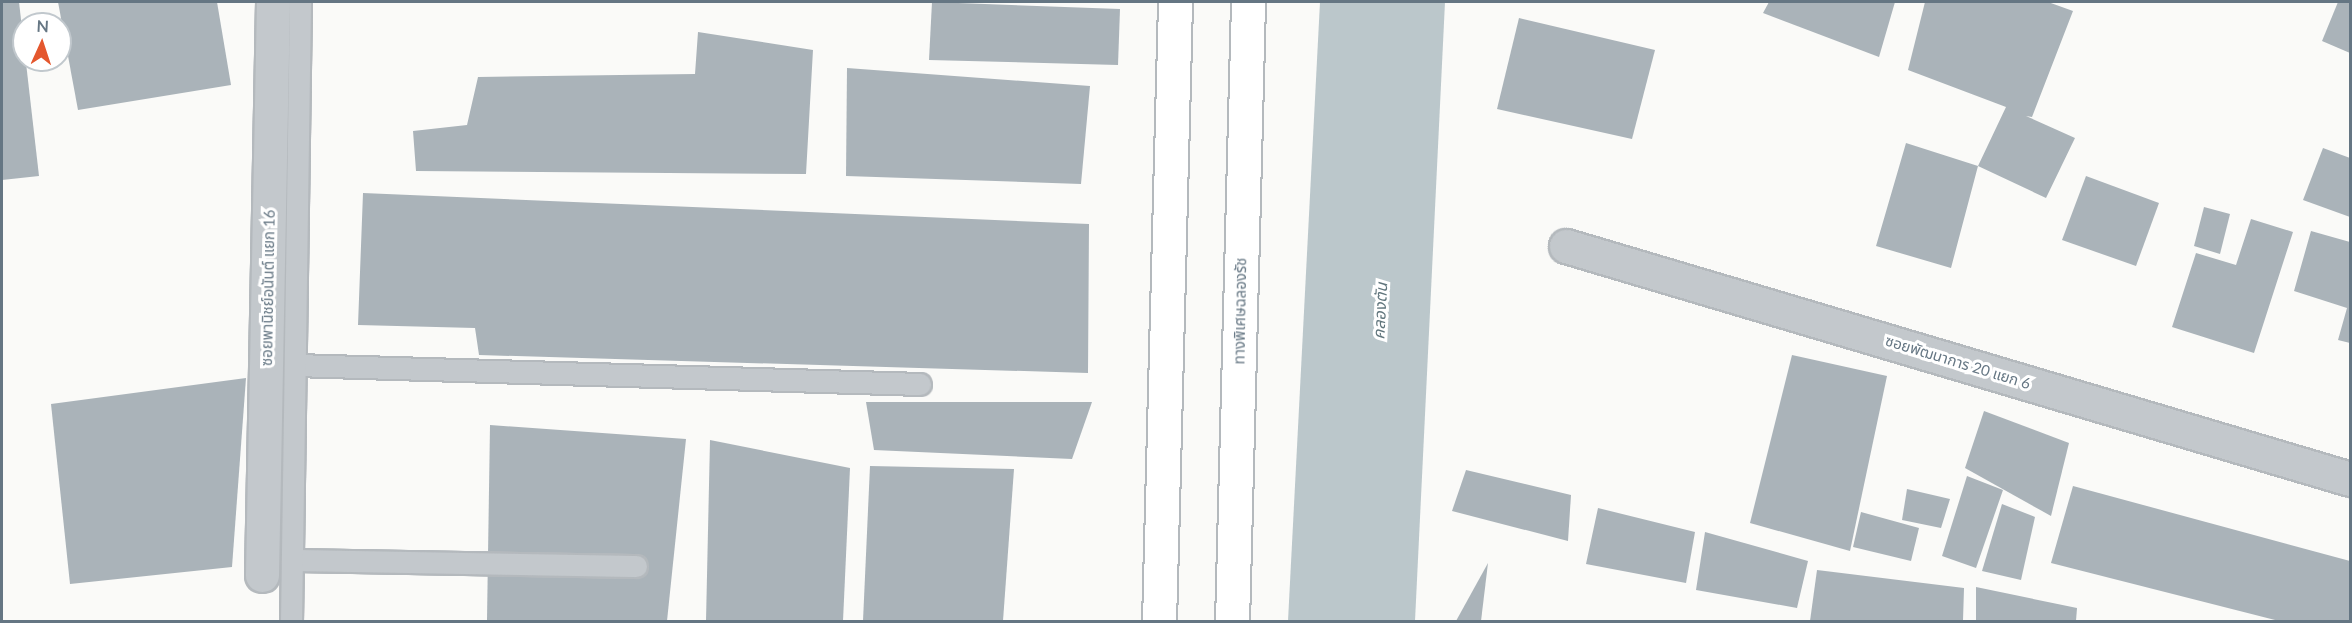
<!DOCTYPE html>
<html>
<head>
<meta charset="utf-8">
<style>
	body { margin:0 }
	#map { position:relative; width:2352px; height:623px; overflow:hidden; background:#fafaf8; font-family:Lato,"Noto Sans Thai",sans-serif }
	div>[style] { position:absolute }
	.water>* { inset:0; background:#bbc7cb }
	.building>* { inset:0; background:#aab3b9 }
	.roads { filter:drop-shadow(2px 0 #b4b9bd) drop-shadow(-2px 0 #b4b9bd) drop-shadow(0 2px #b4b9bd) drop-shadow(0 -2px #b4b9bd) }
	.lane>* { height:21px; margin:-10.5px; padding:0 10.5px; transform-origin:10.5px; border-radius:10.5px; background:#c3c8cc }
	.street>* { height:33px; margin:-16.5px; padding:0 16.5px; transform-origin:16.5px; border-radius:16.5px; background:#c3c8cc }
	.highway>* { height:33px; margin:-16.5px; padding:0 16.5px; transform-origin:16.5px; border-radius:16.5px; background:#fff }
	span { translate:-50% -50%; white-space:nowrap; text-align:center; line-height:1.15; -webkit-text-stroke:6px #fff; paint-order:stroke }
	.street-label { font-size:15px; color:#657683 }
	.water-label { font-size:16px; color:#60757c; font-style:italic }
	.frame { position:absolute; inset:0; border:3px solid #657683; pointer-events:none }
	.north { position:absolute; left:12px; top:12px; width:60px; height:60px; box-sizing:border-box; background:#fff; border:2px solid #c1c8cd; border-radius:50%; rotate:3deg; font-size:16px; font-weight:700; line-height:24px; text-align:center; color:#657683 }
	.north::after { content:''; display:block; margin:auto; width:21px; height:27px; background:#e4572e; clip-path:polygon(50% 0,100% 100%,50% 72%,0 100%) }
</style>
</head>
<body>
<div id="map">
	<div class="water">
		<i style="clip-path:polygon(1320px 2px,1445px 2px,1415px 621px,1288px 621px)"></i>
	</div>
	<div class="building">
		<i style="clip-path:polygon(2px 2px,19px 2px,39px 176px,2px 180px)"></i>
		<i style="clip-path:polygon(58px 2px,217px 2px,231px 85px,78px 110px)"></i>
		<i style="clip-path:polygon(932px 2px,1120px 9px,1118px 65px,929px 60px)"></i>
		<i style="clip-path:polygon(1769px 2px,1895px 2px,1879px 57px,1763px 13px)"></i>
		<i style="clip-path:polygon(1925px 2px,2048px 2px,2073px 11px,2032px 117px,2026px 116px,2075px 138px,2046px 198px,1978px 166px,1951px 268px,1876px 246px,1906px 143px,1978px 166px,2006px 107px,1908px 70px)"></i>
		<i style="clip-path:polygon(2338px 2px,2350px 2px,2350px 53px,2322px 41px)"></i>
		<i style="clip-path:polygon(1519px 18px,1655px 50px,1632px 139px,1497px 109px)"></i>
		<i style="clip-path:polygon(698px 32px,813px 50px,806px 174px,416px 171px,413px 131px,467px 125px,478px 77px,695px 74px)"></i>
		<i style="clip-path:polygon(847px 68px,1090px 86px,1081px 184px,846px 176px)"></i>
		<i style="clip-path:polygon(2323px 148px,2350px 158px,2350px 217px,2303px 200px)"></i>
		<i style="clip-path:polygon(2086px 176px,2159px 203px,2136px 266px,2062px 240px)"></i>
		<i style="clip-path:polygon(363px 193px,1089px 224px,1088px 373px,479px 355px,475px 328px,358px 325px)"></i>
		<i style="clip-path:polygon(2204px 207px,2230px 214px,2220px 254px,2194px 246px)"></i>
		<i style="clip-path:polygon(2251px 219px,2293px 232px,2254px 353px,2172px 327px,2196px 253px,2236px 265px)"></i>
		<i style="clip-path:polygon(2311px 231px,2350px 242px,2350px 343px,2338px 340px,2347px 308px,2294px 291px)"></i>
		<i style="clip-path:polygon(1792px 355px,1887px 376px,1850px 551px,1750px 523px)"></i>
		<i style="clip-path:polygon(246px 378px,232px 567px,70px 584px,51px 404px)"></i>
		<i style="clip-path:polygon(866px 402px,1092px 402px,1072px 459px,874px 450px)"></i>
		<i style="clip-path:polygon(1984px 411px,2069px 443px,2051px 516px,1965px 468px)"></i>
		<i style="clip-path:polygon(490px 425px,686px 439px,667px 621px,487px 620px)"></i>
		<i style="clip-path:polygon(710px 440px,850px 468px,843px 621px,706px 621px)"></i>
		<i style="clip-path:polygon(870px 466px,1014px 469px,1003px 621px,863px 621px)"></i>
		<i style="clip-path:polygon(1466px 470px,1571px 495px,1568px 541px,1452px 511px)"></i>
		<i style="clip-path:polygon(1967px 476px,2003px 490px,1976px 568px,1942px 556px)"></i>
		<i style="clip-path:polygon(2073px 486px,2350px 561px,2350px 621px,2279px 621px,2051px 563px)"></i>
		<i style="clip-path:polygon(1907px 489px,1950px 499px,1941px 528px,1902px 520px)"></i>
		<i style="clip-path:polygon(2002px 504px,2035px 517px,2021px 580px,1982px 571px)"></i>
		<i style="clip-path:polygon(1598px 508px,1695px 532px,1686px 583px,1586px 564px)"></i>
		<i style="clip-path:polygon(1861px 512px,1919px 528px,1911px 561px,1853px 547px)"></i>
		<i style="clip-path:polygon(1705px 532px,1808px 561px,1797px 608px,1696px 590px)"></i>
		<i style="clip-path:polygon(1488px 563px,1481px 621px,1456px 621px)"></i>
		<i style="clip-path:polygon(1817px 570px,1964px 588px,1963px 621px,1810px 621px)"></i>
		<i style="clip-path:polygon(1976px 587px,2077px 608px,2076px 621px,1976px 621px)"></i>
	</div>
	<div class="roads">
		<div class="lane">
			<i style="left:295px;top:365px;width:625px;rotate:1.74deg"></i>
			<i style="left:292px;top:560px;width:344px;rotate:1deg"></i>
			<i style="left:291px;top:622px;width:620px;rotate:-89.17deg"></i>
		</div>
		<div class="street">
			<i style="left:1566px;top:246px;width:818px;rotate:16.55deg"></i>
			<i style="left:262px;top:575px;width:573px;rotate:-88.9deg"></i>
		</div>
		<div class="highway">
			<i style="left:1159px;top:622px;width:620px;rotate:-88.52deg"></i>
			<i style="left:1232px;top:622px;width:620px;rotate:-88.52deg"></i>
		</div>
	</div>
	<div class="street-label">
		<span style="left:268px;top:288px;rotate:-89deg">ซอยพานิชย์อนันต์ แยก 16</span>
		<span style="left:1240px;top:311px;rotate:-89deg">ทางพิเศษฉลองรัช</span>
		<span style="left:1958px;top:362px;rotate:17deg">ซอยพัฒนาการ 20 แยก 6</span>
	</div>
	<div class="water-label">
		<span style="left:1380px;top:311px;rotate:-87deg">คลองตัน</span>
	</div>
	<div class="frame"></div>
	<div class="north">N</div>
</div>
</body>
</html>
